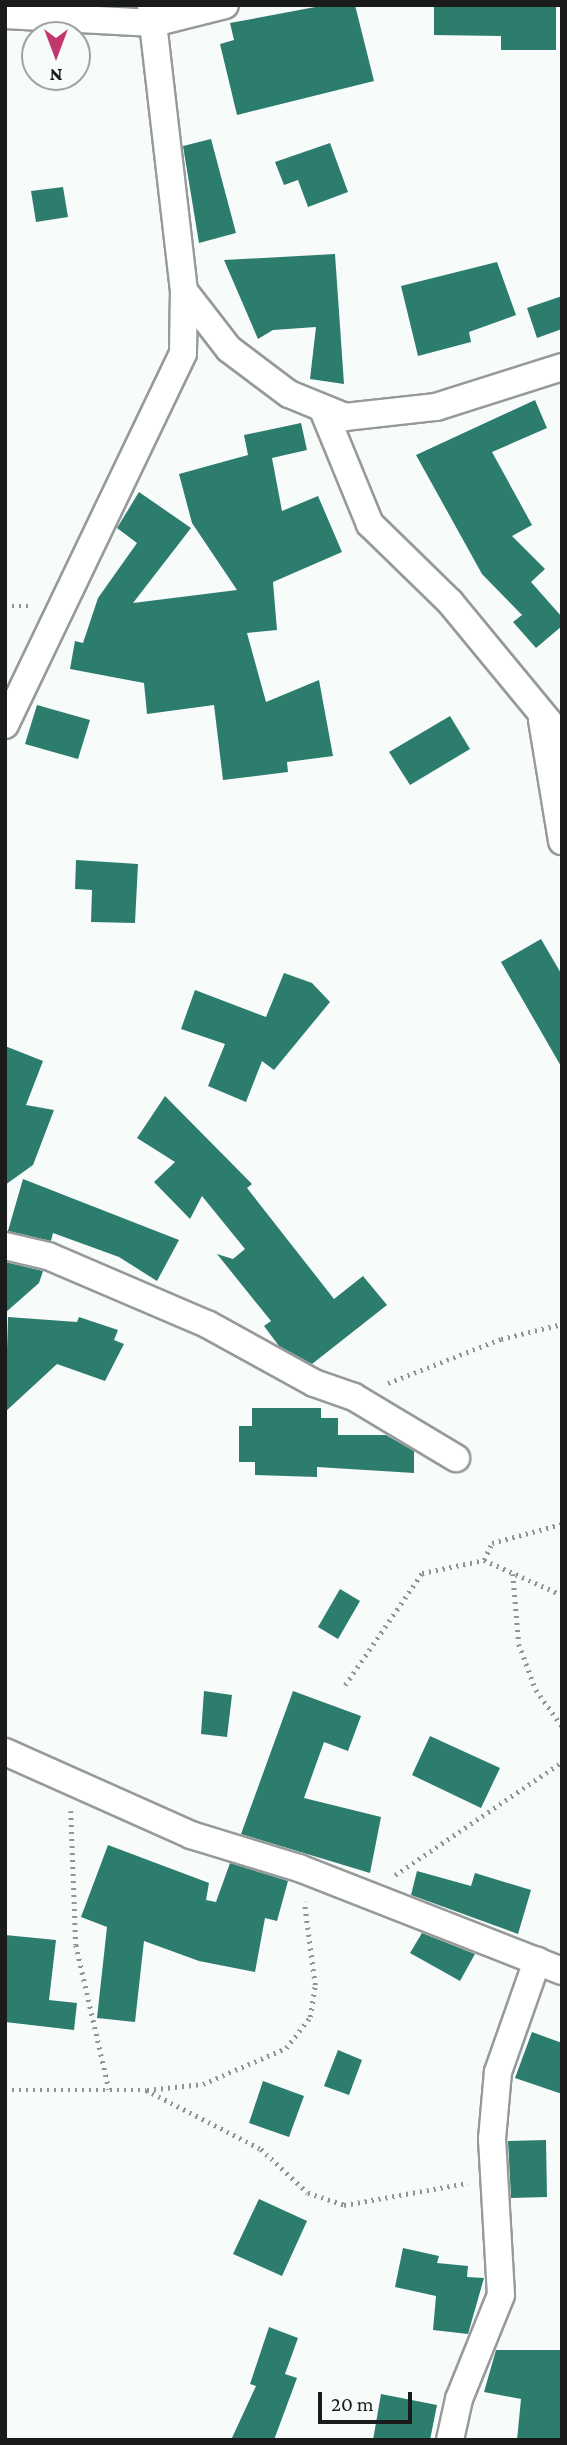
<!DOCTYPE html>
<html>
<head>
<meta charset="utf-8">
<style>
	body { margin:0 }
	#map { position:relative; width:567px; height:2445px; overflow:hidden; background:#f7fbfa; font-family:"Crimson Pro",serif }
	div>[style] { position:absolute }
	.building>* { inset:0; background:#2d7d6f }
	.path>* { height:4.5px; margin-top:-2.25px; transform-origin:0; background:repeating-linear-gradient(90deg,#919494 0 2px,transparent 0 7px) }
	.roads { filter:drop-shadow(2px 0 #969a99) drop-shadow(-2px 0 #969a99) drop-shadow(0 2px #969a99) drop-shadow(0 -2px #969a99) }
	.minor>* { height:26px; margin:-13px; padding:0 13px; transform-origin:13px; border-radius:13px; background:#fff }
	span { translate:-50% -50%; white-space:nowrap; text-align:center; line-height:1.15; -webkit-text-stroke:6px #f7fbfa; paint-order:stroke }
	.frame { position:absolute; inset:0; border:7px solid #1a1c1c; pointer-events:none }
	.north { position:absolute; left:21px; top:21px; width:70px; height:70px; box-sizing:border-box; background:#f7fbfa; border:2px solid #9fa2a1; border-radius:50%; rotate:180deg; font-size:19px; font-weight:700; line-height:28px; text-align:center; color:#1a1c1c }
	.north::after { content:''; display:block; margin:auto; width:24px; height:32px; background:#c2376d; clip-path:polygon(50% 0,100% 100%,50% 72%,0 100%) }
	.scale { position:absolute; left:318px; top:2392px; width:94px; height:32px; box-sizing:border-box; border:4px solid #1a1c1c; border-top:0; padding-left:9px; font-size:21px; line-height:24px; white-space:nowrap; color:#1a1c1c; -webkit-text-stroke:5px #f7fbfa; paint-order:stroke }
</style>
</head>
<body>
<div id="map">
	<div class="building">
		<i style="clip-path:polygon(326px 5px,355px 5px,374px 81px,237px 115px,220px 44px,234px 40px,230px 23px)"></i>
		<i style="clip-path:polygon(434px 5px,556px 5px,556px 50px,501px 50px,501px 36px,434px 35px)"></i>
		<i style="clip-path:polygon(211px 139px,236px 233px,199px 243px,183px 146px)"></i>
		<i style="clip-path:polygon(330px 143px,348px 192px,308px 207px,298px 180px,284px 185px,275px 162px)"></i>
		<i style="clip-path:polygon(63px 187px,68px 217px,36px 222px,31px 191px)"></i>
		<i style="clip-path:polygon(335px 254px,340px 326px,344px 384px,310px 379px,316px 327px,273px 330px,258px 339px,224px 260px)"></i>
		<i style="clip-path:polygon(497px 262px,516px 315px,469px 332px,471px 342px,418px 356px,401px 286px)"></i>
		<i style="clip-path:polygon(562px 296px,562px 329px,537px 338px,527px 308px)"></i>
		<i style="clip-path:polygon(535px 400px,547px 428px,492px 452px,532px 525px,512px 536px,545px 569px,531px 582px,562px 617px,562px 626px,536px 648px,513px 622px,522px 615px,482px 574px,416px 455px)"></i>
		<i style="clip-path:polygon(301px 423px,307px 450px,272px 458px,282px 511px,318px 496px,342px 552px,273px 582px,277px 630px,247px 633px,266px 702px,319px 680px,333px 756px,287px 762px,288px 772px,223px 780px,214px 705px,147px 714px,144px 683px,70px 669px,75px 641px,83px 643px,98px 598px,137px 543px,117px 528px,139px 492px,191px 528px,133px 603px,237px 590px,192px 523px,179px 474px,248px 455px,244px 435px)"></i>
		<i style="clip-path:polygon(37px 705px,90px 720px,78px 759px,25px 744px)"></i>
		<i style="clip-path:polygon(450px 716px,470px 749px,410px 785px,389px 752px)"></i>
		<i style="clip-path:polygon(76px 860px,138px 864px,135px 923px,91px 922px,92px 890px,75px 889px)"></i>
		<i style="clip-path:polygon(541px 939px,562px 975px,562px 1068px,501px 962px)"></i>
		<i style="clip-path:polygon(284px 973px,312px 983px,330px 1002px,274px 1070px,262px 1061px,246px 1102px,208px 1086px,225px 1044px,181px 1029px,195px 990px,266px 1017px)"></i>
		<i style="clip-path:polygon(5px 1046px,43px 1061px,26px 1105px,54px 1110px,33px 1165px,5px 1185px)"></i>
		<i style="clip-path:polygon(165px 1096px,252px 1184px,247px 1188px,334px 1299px,363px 1276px,387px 1305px,312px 1364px,279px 1346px,264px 1326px,271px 1321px,217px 1254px,233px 1259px,245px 1249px,202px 1196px,190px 1219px,154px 1182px,175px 1162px,137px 1138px)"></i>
		<i style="clip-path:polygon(23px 1179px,179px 1240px,157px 1281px,119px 1257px,53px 1233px,51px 1241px,8px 1231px)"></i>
		<i style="clip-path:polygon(5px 1262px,43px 1271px,39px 1283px,5px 1313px)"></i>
		<i style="clip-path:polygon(8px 1317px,77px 1322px,79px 1317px,118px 1330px,114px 1340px,124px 1344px,105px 1381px,57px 1364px,5px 1412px)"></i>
		<i style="clip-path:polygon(252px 1408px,321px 1408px,321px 1418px,338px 1418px,338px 1435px,386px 1435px,414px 1451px,414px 1473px,317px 1467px,317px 1477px,255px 1475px,255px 1462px,239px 1462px,239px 1426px,252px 1426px)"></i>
		<i style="clip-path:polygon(340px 1589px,360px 1601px,338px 1639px,318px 1627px)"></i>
		<i style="clip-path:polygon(204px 1691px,232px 1695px,227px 1737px,201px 1734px)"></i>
		<i style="clip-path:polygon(293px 1691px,361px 1716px,348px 1751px,324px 1742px,304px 1798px,381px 1817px,370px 1873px,241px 1834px)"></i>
		<i style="clip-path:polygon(430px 1736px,500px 1768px,481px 1808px,412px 1775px)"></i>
		<i style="clip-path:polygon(108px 1845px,209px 1883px,206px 1900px,216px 1902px,230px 1863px,288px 1881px,277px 1921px,265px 1918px,255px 1972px,199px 1961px,144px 1941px,135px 2022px,97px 2018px,107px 1927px,81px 1917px)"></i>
		<i style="clip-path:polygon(417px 1871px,471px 1886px,475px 1873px,531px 1890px,518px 1934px,411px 1895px)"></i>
		<i style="clip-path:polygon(422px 1933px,475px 1954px,460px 1981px,410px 1953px)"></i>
		<i style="clip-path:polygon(5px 1935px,56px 1940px,49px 2000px,77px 2003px,74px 2030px,5px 2022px)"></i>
		<i style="clip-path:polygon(532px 2032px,562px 2043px,562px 2094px,515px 2078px)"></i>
		<i style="clip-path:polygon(338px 2050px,362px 2060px,349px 2095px,324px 2086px)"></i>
		<i style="clip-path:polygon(263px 2081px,304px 2096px,289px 2137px,249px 2123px)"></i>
		<i style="clip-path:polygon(546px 2140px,547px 2197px,511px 2198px,508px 2141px)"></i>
		<i style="clip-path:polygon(259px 2199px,307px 2221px,282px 2276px,233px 2254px)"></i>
		<i style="clip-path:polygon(403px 2248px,439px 2256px,437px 2263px,468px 2266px,467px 2277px,484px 2278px,468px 2334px,433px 2330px,436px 2296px,395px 2287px)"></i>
		<i style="clip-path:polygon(269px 2327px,298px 2338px,285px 2374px,297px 2378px,274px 2440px,231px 2440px,256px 2386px,250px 2384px)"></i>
		<i style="clip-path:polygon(496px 2350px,562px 2350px,562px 2440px,517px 2440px,521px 2399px,484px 2392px)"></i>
		<i style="clip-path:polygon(381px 2394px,437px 2405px,430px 2440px,373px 2440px)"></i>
	</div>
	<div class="path">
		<i style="left:5px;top:606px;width:25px"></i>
		<i style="left:388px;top:1383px;width:121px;rotate:-21.3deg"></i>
		<i style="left:501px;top:1339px;width:63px;rotate:-13.8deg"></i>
		<i style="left:484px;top:1560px;width:19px;rotate:-65deg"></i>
		<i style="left:492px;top:1543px;width:73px;rotate:-15.2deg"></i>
		<i style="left:513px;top:1574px;width:70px;rotate:85.1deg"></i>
		<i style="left:519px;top:1644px;width:49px;rotate:69.7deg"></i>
		<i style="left:536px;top:1690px;width:44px;rotate:54.2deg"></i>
		<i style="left:345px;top:1685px;width:136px;rotate:-55.5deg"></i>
		<i style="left:422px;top:1573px;width:63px;rotate:-11.8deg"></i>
		<i style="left:484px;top:1560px;width:85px;rotate:24.2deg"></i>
		<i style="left:71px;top:1811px;width:134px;rotate:87.9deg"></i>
		<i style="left:76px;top:1945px;width:148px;rotate:77.1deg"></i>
		<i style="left:395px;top:1875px;width:202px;rotate:-34.1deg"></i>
		<i style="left:5px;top:2090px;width:141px"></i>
		<i style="left:146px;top:2090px;width:129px;rotate:27.2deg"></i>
		<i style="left:261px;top:2149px;width:64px;rotate:43.1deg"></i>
		<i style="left:308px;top:2193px;width:38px;rotate:18deg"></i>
		<i style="left:344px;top:2205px;width:126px;rotate:-10.1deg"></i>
		<i style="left:147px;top:2090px;width:56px;rotate:-6.1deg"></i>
		<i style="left:203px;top:2084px;width:90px;rotate:-23.4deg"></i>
		<i style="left:286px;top:2048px;width:39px;rotate:-52deg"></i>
		<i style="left:310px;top:2017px;width:32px;rotate:-81deg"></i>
		<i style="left:315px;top:1985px;width:84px;rotate:-97.5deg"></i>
	</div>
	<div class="roads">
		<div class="minor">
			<i style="left:5px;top:15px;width:149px;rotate:3.1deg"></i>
			<i style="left:154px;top:23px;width:73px;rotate:-14.2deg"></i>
			<i style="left:184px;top:291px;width:73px;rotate:52.2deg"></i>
			<i style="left:229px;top:349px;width:75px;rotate:36.9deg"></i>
			<i style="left:289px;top:394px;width:61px;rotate:22.3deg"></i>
			<i style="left:345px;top:417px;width:92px;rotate:-6.3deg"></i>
			<i style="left:436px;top:407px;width:132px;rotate:-17.6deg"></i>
			<i style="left:324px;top:412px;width:121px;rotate:67.7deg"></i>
			<i style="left:370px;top:524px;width:112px;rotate:44.3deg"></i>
			<i style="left:450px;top:602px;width:176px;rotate:50.5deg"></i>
			<i style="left:542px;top:720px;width:123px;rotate:80.6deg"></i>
			<i style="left:5px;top:725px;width:412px;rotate:-64.4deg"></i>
			<i style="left:183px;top:353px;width:62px;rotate:-89.1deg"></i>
			<i style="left:184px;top:291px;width:288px;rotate:-96.6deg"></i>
			<i style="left:5px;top:1246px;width:44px;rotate:13.1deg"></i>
			<i style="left:48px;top:1256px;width:173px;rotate:23.2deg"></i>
			<i style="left:207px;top:1324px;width:122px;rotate:28.9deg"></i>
			<i style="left:314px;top:1383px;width:42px;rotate:19.3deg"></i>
			<i style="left:354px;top:1397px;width:119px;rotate:30.9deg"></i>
			<i style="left:5px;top:1752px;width:204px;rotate:24deg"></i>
			<i style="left:191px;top:1835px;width:113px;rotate:17deg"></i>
			<i style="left:299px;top:1868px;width:282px;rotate:21.4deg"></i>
			<i style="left:450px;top:2440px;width:42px;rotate:-77.6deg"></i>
			<i style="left:459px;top:2399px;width:112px;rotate:-68deg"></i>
			<i style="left:501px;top:2295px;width:156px;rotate:-93.3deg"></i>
			<i style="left:492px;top:2139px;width:67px;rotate:-84.9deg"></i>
			<i style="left:498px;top:2072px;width:118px;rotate:-70.6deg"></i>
		</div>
	</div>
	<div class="frame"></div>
	<div class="north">N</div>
	<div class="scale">20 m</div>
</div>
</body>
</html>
